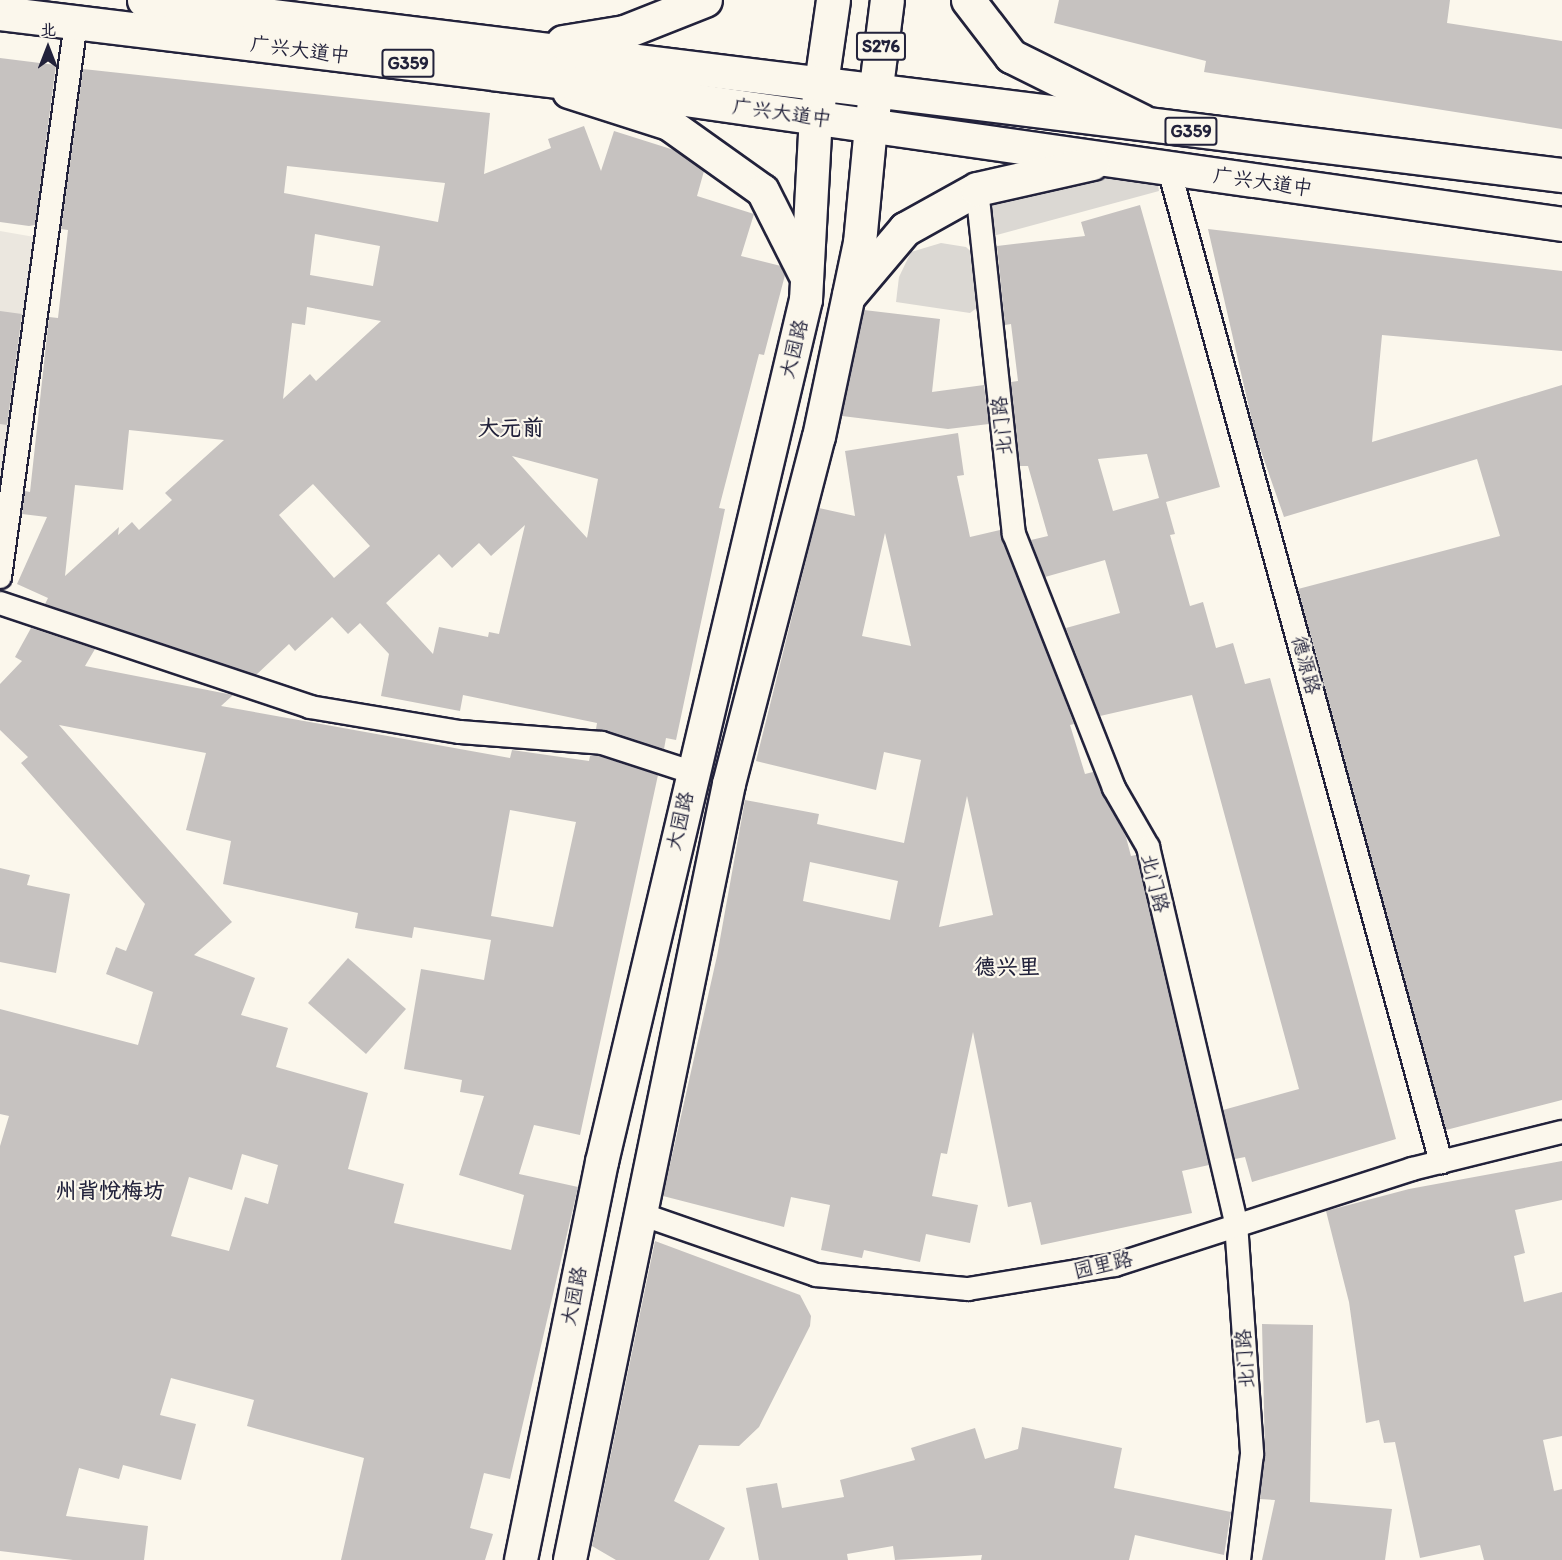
<!DOCTYPE html>
<html>
<head>
<meta charset="utf-8">
<style>
	body { margin:0 }
	#map { position:relative; width:1562px; height:1560px; overflow:hidden; background:#fbf7ec; font-family:Itim,"LXGW WenKai TC",sans-serif }
	div>[style] { position:absolute }
	.built>* { inset:0; background:#ebe7df }
	.green>* { inset:0; background:#dbd8d3 }
	.building>* { inset:0; background:#c6c2c0 }
	.roads { filter:drop-shadow(2px 0 #22223b) drop-shadow(-2px 0 #22223b) drop-shadow(0 2px #22223b) drop-shadow(0 -2px #22223b) }
	.street>* { height:22px; margin:-11px; padding:0 11px; transform-origin:11px; border-radius:11px; background:#fbf7ec }
	.secondary>* { height:32px; margin:-16px; padding:0 16px; transform-origin:16px; border-radius:16px; background:#fbf7ec }
	.primary>* { height:33px; margin:-16.5px; padding:0 16.5px; transform-origin:16.5px; border-radius:16.5px; background:#fbf7ec }
	.highway>* { height:33px; margin:-16.5px; padding:0 16.5px; transform-origin:16.5px; border-radius:16.5px; background:#fbf7ec }
	span { translate:-50% -50%; white-space:nowrap; text-align:center; line-height:1.15; -webkit-text-stroke:4.5px #fbf7ec; paint-order:stroke }
	.shield-label span { padding:2px 4px; background:#fbf7ec; border:2px solid; border-radius:4px; -webkit-text-stroke-width:0 }
	.shield-label { font-size:18px; color:#22223b; font-weight:700 }
	.street-label { font-size:20px; color:#22223b }
	.quarter-label { font-size:22px; color:#22223b; font-weight:700 }
	.north { position:absolute; left:18px; top:18px; width:60px; height:60px; -webkit-text-stroke:4px #fbf7ec; paint-order:stroke; rotate:0deg; font-size:16px; font-weight:700; line-height:24px; text-align:center; color:#22223b }
	.north::after { content:''; display:block; margin:auto; width:21px; height:27px; background:#22223b; clip-path:polygon(50% 0,100% 100%,50% 72%,0 100%) }
</style>
</head>
<body>
<div id="map">
	<div class="built">
		<i style="clip-path:polygon(0 231px,46px 239px,0 577px)"></i>
	</div>
	<div class="green">
		<i style="clip-path:polygon(1111px 164px,1156px 173px,1159px 191px,993px 236px,986px 195px)"></i>
		<i style="clip-path:polygon(941px 243px,966px 247px,979px 259px,982px 304px,970px 313px,896px 302px,899px 277px,911px 252px)"></i>
	</div>
	<div class="building">
		<i style="clip-path:polygon(1059px 0,1450px 0,1447px 23px,1562px 41px,1562px 129px,1204px 72px,1206px 61px,1054px 23px)"></i>
		<i style="clip-path:polygon(0 58px,56px 65px,35px 225px,29px 226px,0 222px)"></i>
		<i style="clip-path:polygon(evenodd,83px 69px,490px 113px,484px 174px,551px 148px,548px 139px,584px 126px,601px 171px,614px 131px,674px 150px,704px 171px,697px 196px,754px 214px,741px 256px,781px 266px,785px 275px,764px 355px,759px 354px,719px 508px,725px 509px,676px 740px,666px 738px,664px 749px,596px 729px,597px 723px,463px 695px,460px 711px,381px 696px,389px 654px,360px 623px,348px 634px,332px 617px,295px 651px,289px 644px,256px 675px,45px 604px,48px 598px,17px 584px,47px 517px,22px 514px,25px 491px,30px 492px,49px 317px,58px 318px,68px 230px,61px 229px,83px 69px,287px 166px,445px 183px,438px 222px,284px 193px,287px 166px,83px 69px,315px 234px,380px 246px,373px 286px,310px 275px,315px 234px,83px 69px,307px 307px,381px 321px,316px 381px,310px 374px,283px 399px,292px 323px,305px 325px,307px 307px,83px 69px,129px 430px,224px 440px,165px 493px,172px 500px,139px 530px,132px 522px,118px 535px,119px 527px,65px 576px,75px 485px,123px 490px,129px 430px,83px 69px,512px 456px,598px 479px,587px 538px,552px 500px,512px 456px,83px 69px,313px 484px,370px 546px,334px 578px,279px 515px,313px 484px,83px 69px,525px 525px,499px 634px,489px 632px,488px 637px,439px 627px,433px 654px,386px 603px,439px 554px,452px 568px,479px 543px,491px 556px,525px 525px)"></i>
		<i style="clip-path:polygon(evenodd,1140px 205px,1220px 487px,1166px 502px,1175px 534px,1170px 535px,1190px 606px,1203px 602px,1216px 648px,1233px 643px,1245px 684px,1270px 678px,1396px 1139px,1252px 1182px,1245px 1157px,1235px 1159px,1223px 1110px,1299px 1089px,1192px 695px,1100px 716px,1066px 628px,1120px 613px,1105px 560px,1045px 577px,1031px 540px,1048px 536px,1028px 466px,1020px 466px,1011px 382px,1018px 381px,1011px 324px,1005px 325px,997px 246px,1085px 236px,1081px 222px,1140px 205px,1147px 454px,1159px 498px,1113px 511px,1098px 459px,1147px 454px)"></i>
		<i style="clip-path:polygon(1208px 229px,1562px 271px,1562px 351px,1382px 335px,1372px 442px,1562px 385px,1562px 1100px,1446px 1130px,1298px 589px,1500px 536px,1477px 459px,1284px 517px,1255px 434px)"></i>
		<i style="clip-path:polygon(864px 310px,940px 319px,932px 392px,984px 385px,989px 424px,948px 429px,842px 416px)"></i>
		<i style="clip-path:polygon(0 311px,22px 314px,7px 425px,0 424px)"></i>
		<i style="clip-path:polygon(evenodd,958px 433px,964px 475px,957px 476px,970px 537px,1000px 530px,1074px 724px,1070px 725px,1085px 774px,1093px 772px,1126px 837px,1131px 856px,1136px 855px,1209px 1165px,1182px 1171px,1192px 1213px,1041px 1245px,1031px 1202px,1008px 1207px,973px 1032px,947px 1154px,941px 1153px,932px 1196px,978px 1205px,970px 1243px,926px 1234px,920px 1262px,864px 1250px,862px 1258px,821px 1250px,830px 1205px,791px 1197px,784px 1227px,663px 1196px,717px 956px,745px 800px,819px 814px,817px 824px,904px 843px,921px 760px,884px 752px,876px 790px,756px 761px,819px 508px,855px 516px,845px 451px,958px 433px,885px 533px,911px 646px,862px 636px,885px 533px,958px 433px,967px 796px,993px 915px,939px 927px,967px 796px,958px 433px,810px 862px,898px 881px,890px 920px,803px 901px,810px 862px)"></i>
		<i style="clip-path:polygon(evenodd,31px 628px,95px 649px,85px 666px,233px 695px,221px 706px,510px 758px,512px 750px,589px 761px,590px 756px,599px 756px,658px 775px,580px 1135px,534px 1125px,519px 1174px,578px 1187px,510px 1479px,484px 1473px,470px 1528px,493px 1534px,485px 1560px,341px 1560px,364px 1458px,247px 1426px,254px 1400px,171px 1378px,160px 1415px,196px 1424px,181px 1480px,123px 1465px,119px 1479px,79px 1468px,66px 1516px,148px 1526px,144px 1560px,73px 1560px,0 1551px,0 1146px,9px 1116px,0 1114px,0 1009px,138px 1045px,153px 992px,106px 974px,116px 947px,126px 951px,145px 904px,21px 763px,28px 757px,0 730px,0 684px,22px 661px,15px 657px,31px 628px,59px 725px,206px 753px,186px 830px,231px 841px,223px 884px,358px 913px,355px 928px,412px 938px,414px 927px,491px 940px,484px 980px,421px 969px,404px 1069px,462px 1080px,460px 1092px,484px 1096px,459px 1175px,524px 1195px,511px 1250px,394px 1223px,404px 1184px,348px 1169px,368px 1093px,276px 1067px,288px 1028px,241px 1015px,255px 978px,194px 955px,232px 922px,59px 725px,31px 628px,510px 810px,576px 822px,553px 927px,491px 916px,510px 810px,31px 628px,242px 1154px,278px 1165px,268px 1204px,245px 1197px,229px 1251px,171px 1236px,189px 1177px,232px 1190px,242px 1154px)"></i>
		<i style="clip-path:polygon(0 868px,30px 875px,27px 885px,70px 894px,56px 973px,0 962px)"></i>
		<i style="clip-path:polygon(348px 958px,406px 1009px,366px 1054px,308px 1003px)"></i>
		<i style="clip-path:polygon(1562px 1161px,1562px 1200px,1515px 1210px,1525px 1253px,1514px 1256px,1524px 1302px,1562px 1292px,1562px 1436px,1543px 1440px,1554px 1491px,1562px 1489px,1562px 1560px,1484px 1560px,1480px 1545px,1420px 1558px,1395px 1442px,1384px 1443px,1379px 1420px,1366px 1423px,1349px 1302px,1326px 1211px,1409px 1189px)"></i>
		<i style="clip-path:polygon(655px 1241px,800px 1295px,811px 1316px,810px 1326px,759px 1427px,739px 1446px,699px 1445px,674px 1501px,725px 1528px,709px 1560px,616px 1560px,592px 1546px)"></i>
		<i style="clip-path:polygon(1262px 1324px,1313px 1325px,1310px 1502px,1392px 1509px,1385px 1560px,1262px 1560px,1275px 1500px,1260px 1499px,1265px 1453px)"></i>
		<i style="clip-path:polygon(1022px 1427px,1122px 1448px,1114px 1488px,1231px 1512px,1224px 1555px,1135px 1535px,1129px 1560px,981px 1560px,982px 1555px,895px 1560px,893px 1546px,847px 1554px,848px 1560px,759px 1560px,746px 1488px,777px 1483px,782px 1508px,844px 1497px,840px 1480px,915px 1460px,911px 1448px,975px 1428px,985px 1459px,1018px 1449px)"></i>
	</div>
	<div class="roads">
		<div class="street">
			<i style="left:1169px;top:169px;width:1030px;rotate:74.68deg"></i>
			<i style="left:977px;top:189px;width:347px;rotate:83.9deg"></i>
			<i style="left:1014px;top:534px;width:273px;rotate:68.5deg"></i>
			<i style="left:1114px;top:788px;width:68px;rotate:60deg"></i>
			<i style="left:1148px;top:847px;width:386px;rotate:76.8deg"></i>
			<i style="left:1236px;top:1223px;width:232px;rotate:86deg"></i>
			<i style="left:1252px;top:1454px;width:107px;rotate:97deg"></i>
			<i style="left:0;top:577px;width:560px;rotate:-82.2deg"></i>
			<i style="left:0;top:603px;width:327px;rotate:18.5deg"></i>
			<i style="left:310px;top:707px;width:152px;rotate:9.5deg"></i>
			<i style="left:460px;top:732px;width:142px;rotate:4.4deg"></i>
			<i style="left:602px;top:743px;width:94px;rotate:18deg"></i>
			<i style="left:638px;top:1213px;width:188px;rotate:19.2deg"></i>
			<i style="left:816px;top:1275px;width:153px;rotate:5.3deg"></i>
			<i style="left:968px;top:1289px;width:149px;rotate:-9.3deg"></i>
			<i style="left:1115px;top:1265px;width:312px;rotate:-17.9deg"></i>
			<i style="left:1412px;top:1169px;width:154px;rotate:-13.9deg"></i>
		</div>
		<div class="secondary">
			<i style="left:569px;top:92px;width:105px;rotate:17.7deg"></i>
			<i style="left:669px;top:124px;width:115px;rotate:35.5deg"></i>
			<i style="left:763px;top:191px;width:95px;rotate:63.2deg"></i>
			<i style="left:521px;top:1560px;width:406px;rotate:-78.5deg"></i>
			<i style="left:602px;top:1162px;width:886px;rotate:-76.69deg"></i>
			<i style="left:806px;top:300px;width:182px;rotate:-86.9deg"></i>
			<i style="left:570px;top:1560px;width:792px;rotate:-78.42deg"></i>
			<i style="left:729px;top:784px;width:358px;rotate:-75.5deg"></i>
			<i style="left:819px;top:437px;width:198px;rotate:-78.1deg"></i>
			<i style="left:860px;top:243px;width:118px;rotate:-84.6deg"></i>
		</div>
		<div class="primary">
			<i style="left:968px;top:0;width:71px;rotate:52.5deg"></i>
			<i style="left:1011px;top:56px;width:146px;rotate:26.4deg"></i>
			<i style="left:816px;top:118px;width:119px;rotate:-81.8deg"></i>
			<i style="left:871px;top:126px;width:127px;rotate:-82.8deg"></i>
		</div>
		<div class="highway">
			<i style="left:144px;top:0;width:1429px;rotate:7.04deg"></i>
			<i style="left:0;top:13px;width:577px;rotate:6.96deg"></i>
			<i style="left:573px;top:83px;width:999px;rotate:8.11deg"></i>
			<i style="left:563px;top:42px;width:62px;rotate:-9.3deg"></i>
			<i style="left:624px;top:32px;width:87px;rotate:-21.6deg"></i>
			<i style="left:849px;top:295px;width:87px;rotate:-49.7deg"></i>
			<i style="left:905px;top:229px;width:82px;rotate:-29.1deg"></i>
			<i style="left:977px;top:189px;width:118px;rotate:-12.7deg"></i>
		</div>
	</div>
	<div class="shield-label">
		<span style="left:881px;top:46px">S276</span>
		<span style="left:408px;top:63px">G359</span>
		<span style="left:1191px;top:131px">G359</span>
	</div>
	<div class="street-label">
		<span style="left:300px;top:50px;rotate:7deg">广兴大道中</span>
		<span style="left:782px;top:113px;rotate:8deg">广兴大道中</span>
		<span style="left:1263px;top:182px;rotate:8deg">广兴大道中</span>
		<span style="left:794px;top:349px;rotate:-76deg">大园路</span>
		<span style="left:1002px;top:426px;rotate:-96deg">北门路</span>
		<span style="left:1306px;top:665px;rotate:75deg">德源路</span>
		<span style="left:680px;top:821px;rotate:-77deg">大园路</span>
		<span style="left:1155px;top:883px;rotate:76deg">北门路</span>
		<span style="left:1103px;top:1265px;rotate:-13deg">园里路</span>
		<span style="left:574px;top:1296px;rotate:-79deg">大园路</span>
		<span style="left:1245px;top:1359px;rotate:-94deg">北门路</span>
	</div>
	<div class="quarter-label">
		<span style="left:511px;top:428px">大元前</span>
		<span style="left:1007px;top:967px">德兴里</span>
		<span style="left:110px;top:1191px">州背悦梅坊</span>
	</div>
	<div class="north">北</div>
</div>
</body>
</html>
